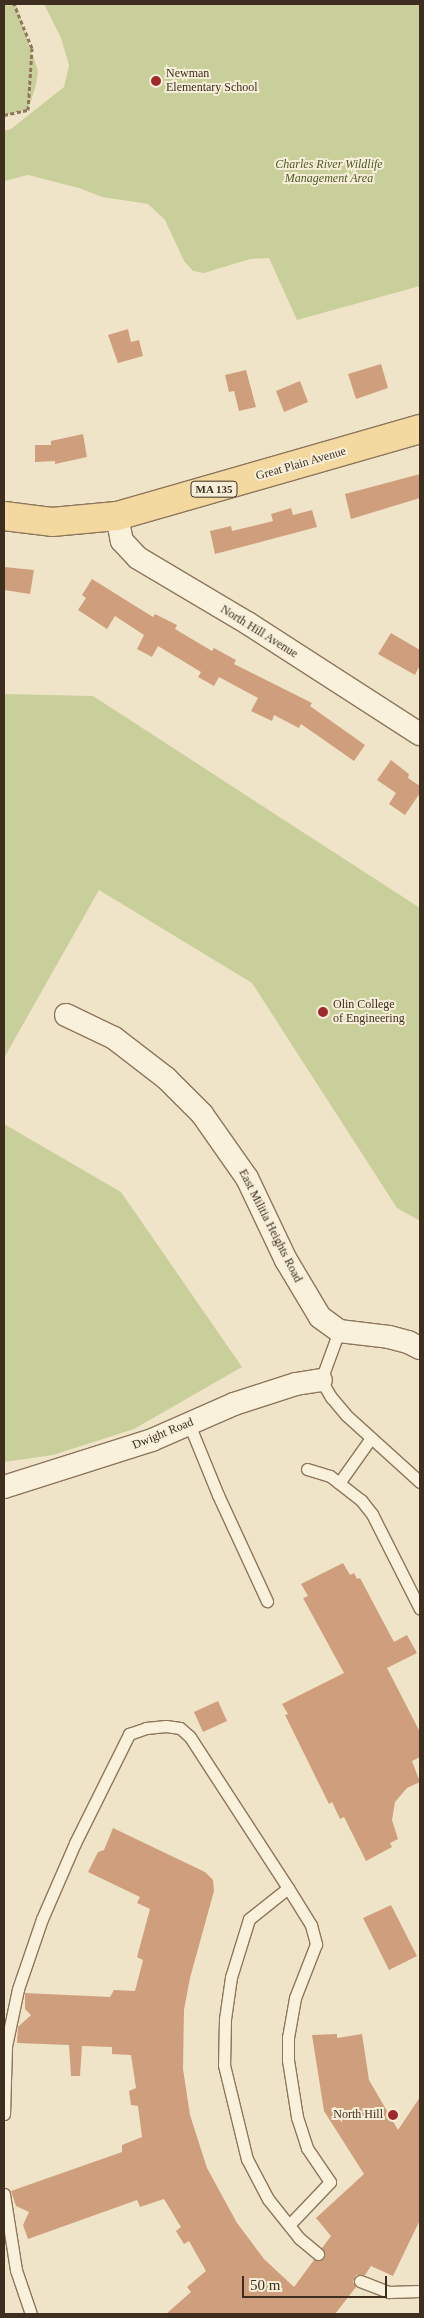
<!DOCTYPE html>
<html>
<head>
<meta charset="utf-8">
<style>
	body { margin:0 }
	#map { position:relative; width:424px; height:2318px; overflow:hidden; background:#f0e4c8; font-family:Georgia,serif }
	div>[style] { position:absolute }
	.green>* { inset:0; background:#c9cf9b }
	.building>* { inset:0; background:#cf9f7d }
	.path>* { height:3px; margin-top:-1.5px; transform-origin:0; background:repeating-linear-gradient(90deg,#8d765c 0 4px,transparent 0 6.5px) }
	.roads { filter:drop-shadow(1px 0 #8d765c) drop-shadow(-1px 0 #8d765c) drop-shadow(0 1px #8d765c) drop-shadow(0 -1px #8d765c) }
	.lane>* { height:11px; margin:-5.5px; padding:0 5.5px; transform-origin:5.5px; border-radius:5.5px; background:#faf1dc }
	.street>* { height:22px; margin:-11px; padding:0 11px; transform-origin:11px; border-radius:11px; background:#faf1dc }
	.primary>* { height:28px; margin:-14px; padding:0 14px; transform-origin:14px; border-radius:14px; background:#f3d9a0 }
	.dots>* { width:14px; height:14px; translate:-50% -50%; box-sizing:border-box; border:2px solid #f7eed8; border-radius:50% }
	span { translate:-50% -50%; white-space:nowrap; text-align:center; line-height:1.15; -webkit-text-stroke:4px #f7eed8; paint-order:stroke }
	.shield-label span { padding:1px 4px; background:#f7eed8; border:1px solid; border-radius:4px; -webkit-text-stroke-width:0 }
	.shield-label { font-size:11px; color:#3d2e20; font-weight:700 }
	.poi-label { font-size:12px; color:#3d2e20 }
	.left { translate:0 -50%; text-align:left }
	.right { translate:-100% -50%; text-align:right }
	.park-label { font-size:12px; color:#4d5a26; font-style:italic }
	.street-label { font-size:12px; color:#3d2e20 }
	.frame { position:absolute; inset:0; border:5px solid #3d2e20; pointer-events:none }
	.scale { position:absolute; left:242px; top:2276px; width:145px; height:22px; box-sizing:border-box; border:2px solid #3d2e20; border-top:0; padding-left:6px; font-size:15px; line-height:18px; white-space:nowrap; color:#3d2e20; -webkit-text-stroke:4px #f7eed8; paint-order:stroke }
</style>
</head>
<body>
<div id="map">
	<div class="green">
		<i style="clip-path:polygon(4px 4px,16px 4px,38px 71px,36px 85px,28px 110px,4px 115px)"></i>
		<i style="clip-path:polygon(44px 4px,420px 4px,420px 286px,297px 320px,269px 258px,250px 259px,204px 273px,193px 271px,184px 261px,165px 220px,148px 204px,102px 197px,79px 188px,28px 175px,4px 181px,4px 131px,11px 129px,64px 87px,69px 65px,61px 38px)"></i>
		<i style="clip-path:polygon(4px 694px,93px 696px,420px 908px,420px 1221px,397px 1208px,252px 983px,99px 890px,4px 1058px)"></i>
		<i style="clip-path:polygon(4px 1124px,121px 1192px,242px 1367px,134px 1429px,53px 1455px,4px 1462px)"></i>
	</div>
	<div class="building">
		<i style="clip-path:polygon(128px 329px,131px 342px,139px 340px,143px 356px,118px 363px,108px 335px)"></i>
		<i style="clip-path:polygon(381px 364px,388px 388px,356px 399px,348px 374px)"></i>
		<i style="clip-path:polygon(246px 370px,256px 407px,239px 411px,234px 391px,229px 392px,225px 375px)"></i>
		<i style="clip-path:polygon(300px 381px,308px 402px,284px 412px,276px 391px)"></i>
		<i style="clip-path:polygon(83px 434px,87px 457px,55px 464px,55px 461px,35px 462px,35px 445px,51px 445px,51px 441px)"></i>
		<i style="clip-path:polygon(420px 474px,420px 498px,351px 519px,345px 494px)"></i>
		<i style="clip-path:polygon(291px 508px,293px 515px,312px 510px,317px 527px,215px 554px,210px 531px,231px 526px,232px 531px,273px 521px,271px 514px)"></i>
		<i style="clip-path:polygon(4px 567px,34px 570px,30px 594px,4px 590px)"></i>
		<i style="clip-path:polygon(92px 579px,153px 617px,155px 614px,177px 625px,175px 629px,212px 651px,214px 648px,236px 660px,234px 664px,312px 703px,310px 706px,365px 745px,354px 761px,301px 724px,299px 728px,274px 715px,272px 721px,251px 711px,258px 698px,219px 677px,214px 686px,198px 677px,201px 672px,158px 646px,152px 657px,137px 649px,144px 635px,115px 616px,107px 629px,78px 610px,86px 598px,82px 595px)"></i>
		<i style="clip-path:polygon(391px 633px,420px 650px,420px 665px,415px 675px,378px 654px)"></i>
		<i style="clip-path:polygon(391px 760px,409px 774px,408px 778px,420px 786px,420px 793px,405px 815px,389px 804px,396px 793px,377px 780px)"></i>
		<i style="clip-path:polygon(343px 1563px,350px 1575px,354px 1573px,357px 1579px,360px 1578px,394px 1642px,407px 1635px,417px 1653px,387px 1668px,420px 1732px,420px 1757px,412px 1761px,420px 1782px,407px 1788px,395px 1802px,392px 1820px,398px 1839px,390px 1843px,392px 1847px,366px 1861px,344px 1817px,340px 1819px,332px 1802px,329px 1804px,285px 1715px,288px 1714px,282px 1704px,344px 1673px,303px 1598px,308px 1596px,301px 1584px)"></i>
		<i style="clip-path:polygon(218px 1701px,227px 1721px,203px 1732px,194px 1712px)"></i>
		<i style="clip-path:polygon(113px 1828px,205px 1872px,213px 1880px,214px 1891px,190px 1978px,184px 2010px,183px 2069px,190px 2115px,207px 2168px,237px 2223px,264px 2259px,294px 2287px,314px 2260px,320px 2261px,325px 2256px,322px 2248px,331px 2236px,316px 2218px,364px 2174px,324px 2111px,312px 2035px,337px 2034px,337px 2038px,362px 2034px,369px 2080px,398px 2130px,420px 2097px,420px 2220px,393px 2276px,371px 2266px,365px 2275px,356px 2275px,353px 2282px,356px 2287px,335px 2314px,166px 2314px,191px 2292px,187px 2287px,206px 2271px,189px 2241px,184px 2244px,176px 2231px,181px 2227px,164px 2199px,140px 2207px,137px 2200px,28px 2239px,23px 2225px,29px 2212px,16px 2206px,11px 2191px,122px 2152px,122px 2145px,142px 2137px,138px 2106px,131px 2105px,129px 2091px,136px 2088px,131px 2055px,112px 2054px,112px 2047px,82px 2046px,80px 2076px,71px 2076px,69px 2045px,17px 2043px,18px 2027px,31px 2015px,25px 2009px,25px 1993px,110px 1997px,114px 1990px,135px 1991px,143px 1960px,137px 1957px,150px 1909px,137px 1903px,140px 1897px,88px 1872px,98px 1852px,104px 1850px)"></i>
		<i style="clip-path:polygon(391px 1905px,417px 1956px,389px 1970px,363px 1918px)"></i>
	</div>
	<div class="path">
		<i style="left:4px;top:115px;width:25px;rotate:-12deg"></i>
		<i style="left:28px;top:110px;width:62px;rotate:-86.3deg"></i>
		<i style="left:32px;top:48px;width:48px;rotate:-112.2deg"></i>
	</div>
	<div class="roads">
		<div class="lane">
			<i style="left:339px;top:1331px;width:52px;rotate:110.2deg"></i>
			<i style="left:321px;top:1380px;width:20px;rotate:60deg"></i>
			<i style="left:331px;top:1397px;width:23px;rotate:50deg"></i>
			<i style="left:346px;top:1415px;width:100px;rotate:42.2deg"></i>
			<i style="left:189px;top:1424px;width:77px;rotate:67.8deg"></i>
			<i style="left:218px;top:1495px;width:117px;rotate:65.2deg"></i>
			<i style="left:307px;top:1469px;width:24px;rotate:17deg"></i>
			<i style="left:330px;top:1476px;width:39px;rotate:38deg"></i>
			<i style="left:361px;top:1500px;width:18px;rotate:52deg"></i>
			<i style="left:372px;top:1514px;width:106px;rotate:63.2deg"></i>
			<i style="left:339px;top:1483px;width:55px;rotate:-54.6deg"></i>
			<i style="left:288px;top:1888px;width:44px;rotate:58.1deg"></i>
			<i style="left:311px;top:1925px;width:20px;rotate:75deg"></i>
			<i style="left:316px;top:1944px;width:58px;rotate:111.3deg"></i>
			<i style="left:295px;top:1998px;width:40px;rotate:100deg"></i>
			<i style="left:288px;top:2037px;width:23px;rotate:90deg"></i>
			<i style="left:288px;top:2060px;width:58px;rotate:81deg"></i>
			<i style="left:297px;top:2117px;width:33px;rotate:72deg"></i>
			<i style="left:307px;top:2148px;width:41px;rotate:55.9deg"></i>
			<i style="left:330px;top:2182px;width:59px;rotate:133.6deg"></i>
			<i style="left:4px;top:2114px;width:68px;rotate:-88.3deg"></i>
			<i style="left:6px;top:2046px;width:58px;rotate:-78.1deg"></i>
			<i style="left:18px;top:1989px;width:74px;rotate:-71.1deg"></i>
			<i style="left:42px;top:1919px;width:83px;rotate:-66.5deg"></i>
			<i style="left:75px;top:1843px;width:122px;rotate:-63.6deg"></i>
			<i style="left:129px;top:1734px;width:18px;rotate:-19deg"></i>
			<i style="left:146px;top:1728px;width:20px;rotate:-6deg"></i>
			<i style="left:166px;top:1726px;width:14px;rotate:8deg"></i>
			<i style="left:180px;top:1728px;width:13px;rotate:42deg"></i>
			<i style="left:190px;top:1737px;width:180px;rotate:57deg"></i>
			<i style="left:288px;top:1888px;width:50px;rotate:141.5deg"></i>
			<i style="left:249px;top:1919px;width:61px;rotate:107.2deg"></i>
			<i style="left:231px;top:1977px;width:42px;rotate:98.1deg"></i>
			<i style="left:225px;top:2019px;width:46px;rotate:91.2deg"></i>
			<i style="left:224px;top:2065px;width:97px;rotate:76.3deg"></i>
			<i style="left:247px;top:2159px;width:45px;rotate:62.3deg"></i>
			<i style="left:268px;top:2199px;width:50px;rotate:51.5deg"></i>
			<i style="left:299px;top:2238px;width:25px;rotate:40deg"></i>
			<i style="left:4px;top:2194px;width:77px;rotate:81deg"></i>
			<i style="left:16px;top:2270px;width:46px;rotate:71.2deg"></i>
			<i style="left:360px;top:2281px;width:31px;rotate:21deg"></i>
			<i style="left:389px;top:2292px;width:31px;rotate:-2deg"></i>
		</div>
		<div class="street">
			<i style="left:117px;top:516px;width:25px;rotate:79deg"></i>
			<i style="left:122px;top:541px;width:23px;rotate:47deg"></i>
			<i style="left:138px;top:558px;width:129px;rotate:30.7deg"></i>
			<i style="left:249px;top:624px;width:203px;rotate:32.8deg"></i>
			<i style="left:66px;top:1015px;width:53px;rotate:25.6deg"></i>
			<i style="left:114px;top:1038px;width:66px;rotate:37.6deg"></i>
			<i style="left:166px;top:1078px;width:51px;rotate:45deg"></i>
			<i style="left:202px;top:1114px;width:78px;rotate:54.9deg"></i>
			<i style="left:247px;top:1178px;width:91px;rotate:64.6deg"></i>
			<i style="left:286px;top:1260px;width:66px;rotate:59.2deg"></i>
			<i style="left:320px;top:1317px;width:24px;rotate:36deg"></i>
			<i style="left:339px;top:1331px;width:50px;rotate:6.8deg"></i>
			<i style="left:389px;top:1337px;width:20px;rotate:15deg"></i>
			<i style="left:408px;top:1342px;width:13px;rotate:27deg"></i>
			<i style="left:4px;top:1487px;width:155px;rotate:-17.6deg"></i>
			<i style="left:152px;top:1440px;width:90px;rotate:-23.7deg"></i>
			<i style="left:234px;top:1404px;width:65px;rotate:-17.9deg"></i>
			<i style="left:296px;top:1384px;width:25px;rotate:-9deg"></i>
		</div>
		<div class="primary">
			<i style="left:4px;top:516px;width:48px;rotate:7.1deg"></i>
			<i style="left:52px;top:522px;width:65px;rotate:-5.3deg"></i>
			<i style="left:117px;top:516px;width:315px;rotate:-16deg"></i>
		</div>
	</div>
	<div class="dots">
		<i style="left:156px;top:81px;background:#9e2a2b"></i>
		<i style="left:323px;top:1012px;background:#9e2a2b"></i>
		<i style="left:393px;top:2115px;background:#9e2a2b"></i>
	</div>
	<div class="shield-label">
		<span style="left:214px;top:489px">MA 135</span>
	</div>
	<div class="poi-label">
		<span class="left" style="left:166px;top:81px">Newman<br>Elementary School</span>
		<span class="left" style="left:333px;top:1012px">Olin College<br>of Engineering</span>
		<span class="right" style="left:383px;top:2115px">North Hill</span>
	</div>
	<div class="park-label">
		<span style="left:329px;top:172px">Charles River Wildlife<br>Management Area</span>
	</div>
	<div class="street-label">
		<span style="left:301px;top:464px;rotate:-16deg">Great Plain Avenue</span>
		<span style="left:259px;top:632px;rotate:32deg">North Hill Avenue</span>
		<span style="left:270px;top:1226px;rotate:63deg">East Militia Heights Road</span>
		<span style="left:163px;top:1434px;rotate:-22deg">Dwight Road</span>
	</div>
	<div class="frame"></div>
	<div class="scale">50 m</div>
</div>
</body>
</html>
